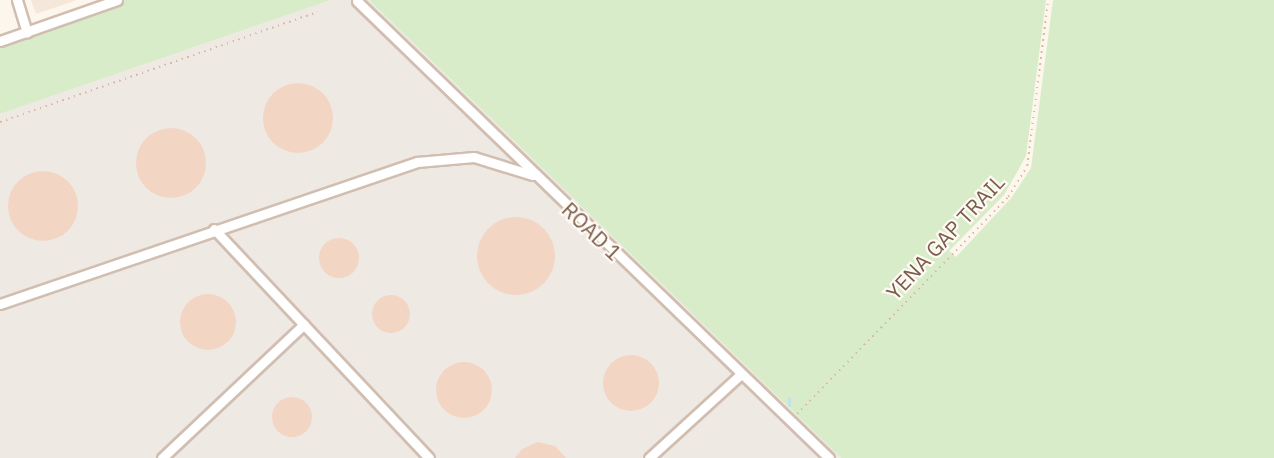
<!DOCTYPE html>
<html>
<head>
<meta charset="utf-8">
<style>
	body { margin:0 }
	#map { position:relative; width:1274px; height:458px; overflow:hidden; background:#fdf6ec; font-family:"IBM Plex Sans",sans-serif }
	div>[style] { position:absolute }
	.residential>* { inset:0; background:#f5e8da }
	.industrial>* { inset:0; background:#efe9e4 }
	.green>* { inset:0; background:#d8ecc9 }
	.stream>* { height:3px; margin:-1.5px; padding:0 1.5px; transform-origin:1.5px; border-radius:1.5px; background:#bfe3e8 }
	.building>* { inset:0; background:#f3d5c3 }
	.round { border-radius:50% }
	.path>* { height:1.5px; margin-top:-0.75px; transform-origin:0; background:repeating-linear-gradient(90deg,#d9b8a5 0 1.5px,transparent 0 6px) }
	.roads { filter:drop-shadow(2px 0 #d1beb0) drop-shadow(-2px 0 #d1beb0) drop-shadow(0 2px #d1beb0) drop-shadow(0 -2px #d1beb0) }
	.minor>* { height:9px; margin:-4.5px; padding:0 4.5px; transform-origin:4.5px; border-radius:4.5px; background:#fff }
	span { translate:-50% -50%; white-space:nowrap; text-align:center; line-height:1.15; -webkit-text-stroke:4.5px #fffaf3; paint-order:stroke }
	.street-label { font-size:21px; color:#7a5c4d }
</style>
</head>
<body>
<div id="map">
	<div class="residential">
		<i style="clip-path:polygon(31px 0,77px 0,36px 14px)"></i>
	</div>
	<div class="industrial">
		<i style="clip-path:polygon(331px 0,369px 0,841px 458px,0 458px,0 114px)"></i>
	</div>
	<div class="green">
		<i style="clip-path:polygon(125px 0,331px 0,0 114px,0 44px)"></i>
		<i style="clip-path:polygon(369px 0,1046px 0,1026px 156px,1004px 195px,949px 251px,956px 257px,1012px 197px,1031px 168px,1053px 0,1274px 0,1274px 458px,841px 458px)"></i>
	</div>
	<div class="stream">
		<i style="left:789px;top:405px;width:7px;rotate:-90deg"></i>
	</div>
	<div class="building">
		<i class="round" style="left:263px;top:83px;width:70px;height:70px"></i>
		<i class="round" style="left:136px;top:128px;width:70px;height:70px"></i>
		<i class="round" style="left:8px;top:171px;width:70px;height:70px"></i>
		<i class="round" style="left:477px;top:217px;width:78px;height:78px"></i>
		<i class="round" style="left:319px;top:238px;width:40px;height:40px"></i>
		<i class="round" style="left:180px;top:294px;width:56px;height:56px"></i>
		<i class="round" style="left:372px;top:295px;width:38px;height:38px"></i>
		<i class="round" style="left:603px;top:355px;width:56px;height:56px"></i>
		<i class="round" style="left:436px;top:362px;width:56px;height:56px"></i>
		<i class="round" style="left:272px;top:397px;width:40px;height:40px"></i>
		<i style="clip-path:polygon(538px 442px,555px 446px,566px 458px,515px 458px,522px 449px)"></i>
	</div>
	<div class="path">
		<i style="left:0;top:122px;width:336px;rotate:-19.1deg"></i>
		<i style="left:797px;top:414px;width:303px;rotate:-45.8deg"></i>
		<i style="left:1008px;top:197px;width:36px;rotate:-58deg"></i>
		<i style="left:1027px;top:166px;width:167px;rotate:-82.8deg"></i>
	</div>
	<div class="roads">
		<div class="minor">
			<i style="left:17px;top:0;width:34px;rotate:73deg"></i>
			<i style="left:357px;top:1px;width:657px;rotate:44.07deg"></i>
			<i style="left:0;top:41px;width:124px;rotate:-19.3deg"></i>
			<i style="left:214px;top:229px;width:314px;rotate:46.8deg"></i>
			<i style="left:0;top:304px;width:441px;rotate:-18.8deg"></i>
			<i style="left:417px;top:162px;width:57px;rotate:-5deg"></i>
			<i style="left:474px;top:157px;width:61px;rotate:17.2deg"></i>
			<i style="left:162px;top:458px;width:195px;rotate:-43.3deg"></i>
			<i style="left:649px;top:458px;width:125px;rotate:-42.4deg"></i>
		</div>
	</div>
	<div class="street-label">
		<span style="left:592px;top:231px;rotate:44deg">ROAD 1</span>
		<span style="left:945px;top:237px;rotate:-47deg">YENA GAP TRAIL</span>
	</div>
</div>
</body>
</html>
